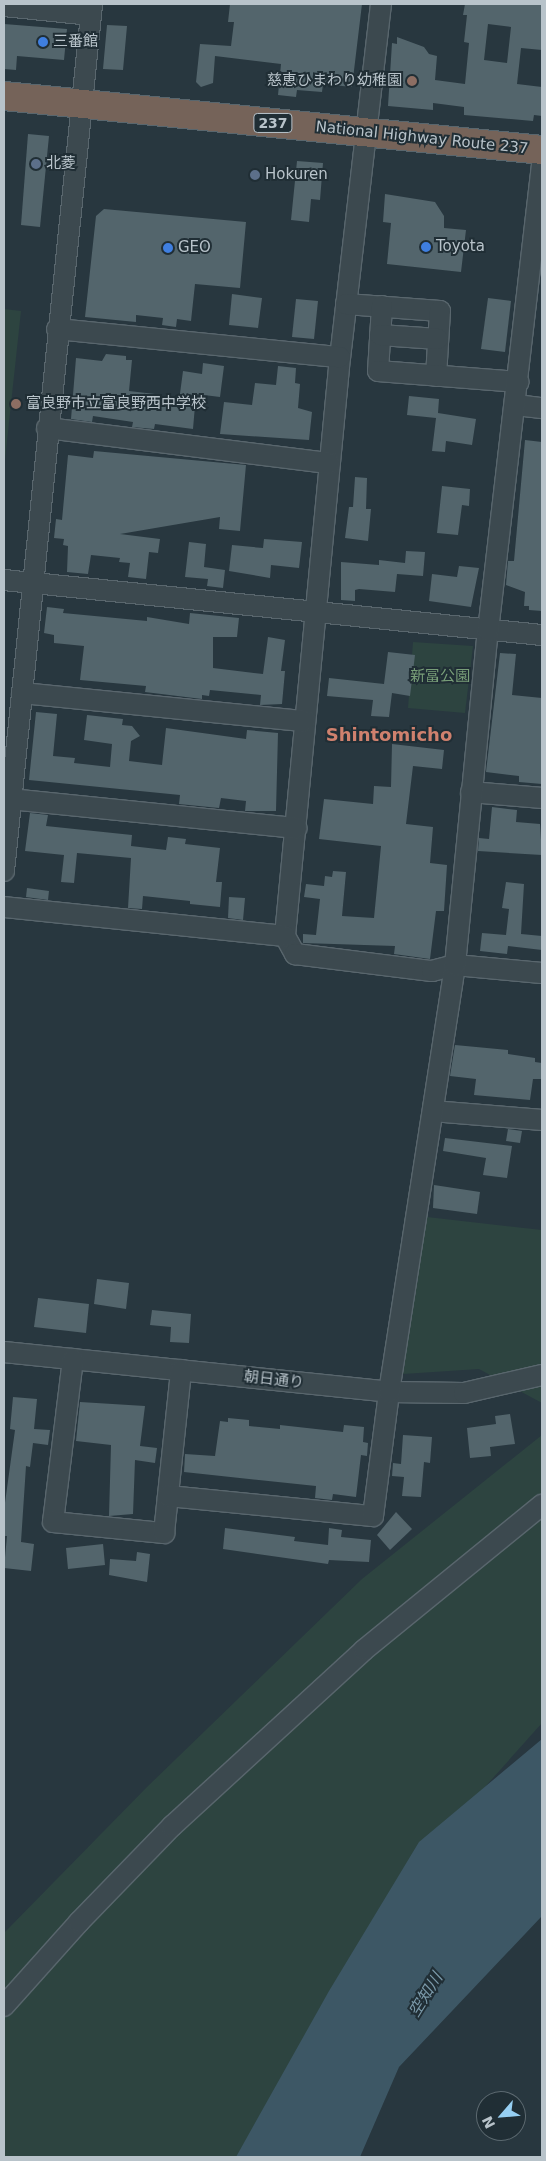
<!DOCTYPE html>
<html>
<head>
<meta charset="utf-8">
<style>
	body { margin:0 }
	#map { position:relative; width:546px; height:2161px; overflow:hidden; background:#28373f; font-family:"DejaVu Sans","Noto Sans JP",sans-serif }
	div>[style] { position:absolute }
	.green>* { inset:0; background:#2d4440 }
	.water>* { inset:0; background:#3d5765 }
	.building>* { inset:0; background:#53656c }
	.roads { filter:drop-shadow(1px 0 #59666d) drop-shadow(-1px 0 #59666d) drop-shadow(0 1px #59666d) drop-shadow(0 -1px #59666d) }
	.minor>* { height:20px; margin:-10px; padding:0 10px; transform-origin:10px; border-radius:10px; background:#3c494f }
	.highway>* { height:28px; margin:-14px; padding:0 14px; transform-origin:14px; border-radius:14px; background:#756359 }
	.dots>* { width:14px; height:14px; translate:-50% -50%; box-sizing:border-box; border:2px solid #202e35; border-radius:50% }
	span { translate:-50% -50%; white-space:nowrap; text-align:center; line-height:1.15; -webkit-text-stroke:4px #202e35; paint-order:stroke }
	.shield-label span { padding:1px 4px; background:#202e35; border:1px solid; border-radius:4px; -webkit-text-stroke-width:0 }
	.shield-label { font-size:14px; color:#b8c3ca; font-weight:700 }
	.poi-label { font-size:15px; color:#b8c3ca }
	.left { translate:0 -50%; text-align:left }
	.right { translate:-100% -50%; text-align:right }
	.street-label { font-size:15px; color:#b8c3ca }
	.park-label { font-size:15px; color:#789e78 }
	.water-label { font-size:16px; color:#7b9aaa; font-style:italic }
	.quarter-label { font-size:18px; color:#cf816e; font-weight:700 }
	.frame { position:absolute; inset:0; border:5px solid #b8c3ca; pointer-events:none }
	.north { position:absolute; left:476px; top:2091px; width:50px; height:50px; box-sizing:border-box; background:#202e35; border:1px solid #5d6a71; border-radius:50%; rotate:243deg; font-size:14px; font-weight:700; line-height:20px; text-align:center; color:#b8c3ca }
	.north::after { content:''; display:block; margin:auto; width:18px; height:22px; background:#96cff2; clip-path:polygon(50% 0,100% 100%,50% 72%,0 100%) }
</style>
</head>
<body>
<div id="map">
	<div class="green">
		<i style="clip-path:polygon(4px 309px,21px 311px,4px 469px)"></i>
		<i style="clip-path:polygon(413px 642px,473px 646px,465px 713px,408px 708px)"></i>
		<i style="clip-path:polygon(427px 1217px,542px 1230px,542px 1403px,479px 1369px,403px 1374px)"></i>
		<i style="clip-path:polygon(542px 1435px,542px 1723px,443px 1834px,246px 2157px,4px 2157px,4px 1933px,147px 1787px,362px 1579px)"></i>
	</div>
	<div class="water">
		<i style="clip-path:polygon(542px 1739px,542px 1916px,399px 2067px,360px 2157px,236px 2157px,329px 1991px,419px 1842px)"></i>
	</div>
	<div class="building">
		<i style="clip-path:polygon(230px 4px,362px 4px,352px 87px,323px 84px,322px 92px,297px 90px,296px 97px,278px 95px,281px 64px,215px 56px,213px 83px,201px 87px,196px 82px,200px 44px,231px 46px,234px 22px,228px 22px)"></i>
		<i style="clip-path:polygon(evenodd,465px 4px,542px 4px,542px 50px,521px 48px,517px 84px,542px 87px,542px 116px,534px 115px,533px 121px,464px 115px,464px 107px,433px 103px,433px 110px,388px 106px,392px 43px,397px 44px,397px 37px,424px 47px,429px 54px,437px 56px,435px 80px,465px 84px,469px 43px,464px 42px,467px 15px,463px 15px,465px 4px,488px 24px,511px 27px,507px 63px,484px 60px,488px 24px)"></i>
		<i style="clip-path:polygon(4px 24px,67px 29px,64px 60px,17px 56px,16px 70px,4px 69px)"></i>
		<i style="clip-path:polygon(107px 25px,127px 26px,123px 70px,103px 69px)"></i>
		<i style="clip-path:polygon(28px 134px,49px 136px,40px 227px,21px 225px)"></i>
		<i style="clip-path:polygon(297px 161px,323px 163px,320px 200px,311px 199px,309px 222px,291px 220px)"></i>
		<i style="clip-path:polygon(385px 194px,435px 202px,444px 216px,444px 228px,466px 230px,461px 272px,387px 264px,391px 223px,383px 222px)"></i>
		<i style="clip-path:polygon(104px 209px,246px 222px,240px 288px,195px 284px,191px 321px,177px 319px,176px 327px,162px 325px,163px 318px,136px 315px,136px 322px,85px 317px,96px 216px)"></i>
		<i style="clip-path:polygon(232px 294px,262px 298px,258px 328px,229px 325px)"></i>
		<i style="clip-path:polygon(488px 298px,511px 301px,505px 352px,481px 349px)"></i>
		<i style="clip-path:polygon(296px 299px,318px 301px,314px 339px,292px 337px)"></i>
		<i style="clip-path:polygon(106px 354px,126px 356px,126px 360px,132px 360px,129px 391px,155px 394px,154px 398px,179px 401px,183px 371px,202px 374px,203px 363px,224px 366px,220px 397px,196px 394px,193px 429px,155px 424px,154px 429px,132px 427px,133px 422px,93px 416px,92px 422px,71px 419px,76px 358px,102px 361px)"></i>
		<i style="clip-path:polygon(278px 366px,296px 368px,295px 383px,300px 384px,298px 408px,312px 412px,309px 440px,220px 434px,224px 402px,252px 405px,255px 383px,276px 385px)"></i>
		<i style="clip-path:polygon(409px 396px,439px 399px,438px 413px,476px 419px,472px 445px,446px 441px,445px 452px,432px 451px,436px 418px,407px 415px)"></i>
		<i style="clip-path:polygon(525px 440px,542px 442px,542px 611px,529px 610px,529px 606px,524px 606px,525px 592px,506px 585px,508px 561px,514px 561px)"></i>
		<i style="clip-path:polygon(94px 451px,246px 465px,240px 531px,219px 529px,220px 517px,120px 534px,160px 539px,158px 553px,149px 552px,146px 579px,128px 577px,130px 563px,119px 562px,120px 558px,91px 555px,88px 574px,67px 572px,68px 546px,63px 545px,64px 539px,54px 538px,56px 519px,62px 520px,68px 455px,93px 458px)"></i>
		<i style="clip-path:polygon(355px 477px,367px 478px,366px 509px,371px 509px,368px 541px,345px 538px,349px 507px,353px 507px)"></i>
		<i style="clip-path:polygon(442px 486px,470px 489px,469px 506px,462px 505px,458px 535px,437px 533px)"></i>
		<i style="clip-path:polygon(264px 539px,302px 542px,299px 568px,271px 565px,270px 578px,229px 571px,232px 545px,263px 548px)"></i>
		<i style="clip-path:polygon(189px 542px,206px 544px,204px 567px,225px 570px,223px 588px,207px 586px,208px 579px,185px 577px)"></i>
		<i style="clip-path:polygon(406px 551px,425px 552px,423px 576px,397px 574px,395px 592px,359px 589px,355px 590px,355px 601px,341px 600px,341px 562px,379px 565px,379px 560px,405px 563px)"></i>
		<i style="clip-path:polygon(459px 566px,479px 568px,471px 607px,429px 601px,432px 574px,457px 577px)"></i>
		<i style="clip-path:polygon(47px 607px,64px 609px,63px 613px,147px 621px,147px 617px,189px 624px,190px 613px,239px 618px,237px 637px,213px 637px,213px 668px,263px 674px,268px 637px,285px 640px,281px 671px,285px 671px,282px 704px,260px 705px,261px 695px,210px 690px,209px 696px,202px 695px,202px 699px,145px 692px,146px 686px,80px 680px,84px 646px,54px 643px,54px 635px,44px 633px)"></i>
		<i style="clip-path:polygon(388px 652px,415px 655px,410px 696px,392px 693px,389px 717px,371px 716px,373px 700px,327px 696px,329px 678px,384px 684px)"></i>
		<i style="clip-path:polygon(500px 653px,516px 654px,512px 695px,542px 698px,542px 784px,519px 782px,519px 776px,486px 772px)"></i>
		<i style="clip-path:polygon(36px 712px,57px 714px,53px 756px,75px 758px,74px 763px,110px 767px,112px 744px,84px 740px,87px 715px,123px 719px,122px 725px,132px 726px,140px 736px,131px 741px,129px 761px,162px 765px,166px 728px,246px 739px,247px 730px,278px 733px,276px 811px,245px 811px,246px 801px,221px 798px,219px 808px,179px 804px,180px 795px,29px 780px)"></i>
		<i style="clip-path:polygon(392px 744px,444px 750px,442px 769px,413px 766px,406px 824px,433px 827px,430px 863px,447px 865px,444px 911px,436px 911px,430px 959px,394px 954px,395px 946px,303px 943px,303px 934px,316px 935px,320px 899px,304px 897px,306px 884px,324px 886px,325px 876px,332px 877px,333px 871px,346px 872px,342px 916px,374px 918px,381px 846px,319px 839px,324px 799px,373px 804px,374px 786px,391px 787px)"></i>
		<i style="clip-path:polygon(492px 807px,517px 810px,516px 822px,540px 824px,542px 855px,478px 851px,479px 838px,489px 839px)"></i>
		<i style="clip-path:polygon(30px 813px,48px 815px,46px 826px,132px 835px,131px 846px,166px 850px,168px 837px,186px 839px,185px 844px,220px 848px,216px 882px,222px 882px,220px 907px,190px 904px,190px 901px,143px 896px,142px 909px,128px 908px,131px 858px,77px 853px,74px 883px,61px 882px,64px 855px,25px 851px)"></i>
		<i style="clip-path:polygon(506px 882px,524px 884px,521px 934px,542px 936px,542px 950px,508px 946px,507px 954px,480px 951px,482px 933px,506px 935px,509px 909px,502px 908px)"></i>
		<i style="clip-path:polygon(27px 888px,49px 891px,48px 900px,26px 897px)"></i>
		<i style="clip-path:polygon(229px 897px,245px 898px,243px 920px,228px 918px)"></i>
		<i style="clip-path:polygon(455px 1045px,508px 1050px,508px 1054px,535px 1058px,535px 1062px,542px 1063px,542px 1079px,533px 1079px,530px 1100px,474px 1095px,476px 1079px,450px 1076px)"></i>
		<i style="clip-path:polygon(508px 1129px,522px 1131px,520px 1143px,506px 1141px)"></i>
		<i style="clip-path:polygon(445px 1138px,512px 1146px,507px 1178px,483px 1175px,486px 1158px,443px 1151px)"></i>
		<i style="clip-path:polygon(434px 1185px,480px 1192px,477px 1214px,433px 1208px)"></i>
		<i style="clip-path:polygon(97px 1279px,129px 1283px,126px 1309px,94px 1304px)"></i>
		<i style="clip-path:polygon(38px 1298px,89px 1304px,86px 1333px,34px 1327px)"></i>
		<i style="clip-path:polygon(152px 1310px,191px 1314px,189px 1343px,170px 1342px,171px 1327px,150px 1325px)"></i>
		<i style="clip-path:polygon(13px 1397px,37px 1399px,34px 1429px,50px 1430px,48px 1445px,33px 1443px,30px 1467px,26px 1466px,21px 1542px,34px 1544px,31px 1571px,4px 1568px,7px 1536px,4px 1536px,4px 1510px,15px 1430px,10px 1429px)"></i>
		<i style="clip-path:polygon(80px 1402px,145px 1406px,140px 1446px,157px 1448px,155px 1463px,135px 1460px,133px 1514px,109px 1516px,111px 1445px,76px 1441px)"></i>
		<i style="clip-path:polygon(510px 1414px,515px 1444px,490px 1447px,491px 1456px,470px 1458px,467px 1428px,496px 1424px,495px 1416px)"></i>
		<i style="clip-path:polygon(228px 1418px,249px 1420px,249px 1426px,280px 1429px,280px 1425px,343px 1432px,344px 1425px,364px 1427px,363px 1442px,368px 1443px,367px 1456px,361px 1455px,356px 1497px,333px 1494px,332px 1500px,315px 1498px,316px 1486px,184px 1472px,185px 1454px,215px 1456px,220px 1421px,228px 1422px)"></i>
		<i style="clip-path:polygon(403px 1435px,432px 1437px,430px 1463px,424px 1462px,421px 1497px,402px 1496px,404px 1477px,392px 1476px,393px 1463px,401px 1464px)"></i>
		<i style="clip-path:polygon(396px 1512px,412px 1529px,390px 1550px,377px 1535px)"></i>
		<i style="clip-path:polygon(225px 1528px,295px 1537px,294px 1541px,328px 1545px,329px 1528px,342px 1530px,341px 1537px,371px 1540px,369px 1562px,329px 1560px,328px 1564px,223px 1549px)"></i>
		<i style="clip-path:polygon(103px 1544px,105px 1565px,68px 1569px,66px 1548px)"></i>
		<i style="clip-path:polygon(137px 1552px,150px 1554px,147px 1582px,109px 1575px,110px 1559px,136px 1561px)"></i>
	</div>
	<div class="roads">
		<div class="minor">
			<i style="left:381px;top:4px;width:355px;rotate:96.6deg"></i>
			<i style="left:340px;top:357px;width:582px;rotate:95.43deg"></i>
			<i style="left:285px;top:936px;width:21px;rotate:61deg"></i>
			<i style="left:295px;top:954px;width:138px;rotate:7.1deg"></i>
			<i style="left:432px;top:971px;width:24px;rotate:-15deg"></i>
			<i style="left:455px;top:965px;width:87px;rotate:5.3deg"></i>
			<i style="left:4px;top:6px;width:87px;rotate:5.9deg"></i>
			<i style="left:346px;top:304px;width:94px;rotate:4.3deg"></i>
			<i style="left:440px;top:311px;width:65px;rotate:93.5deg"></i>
			<i style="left:382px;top:306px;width:65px;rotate:93.5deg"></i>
			<i style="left:378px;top:371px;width:141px;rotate:4.5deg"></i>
			<i style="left:57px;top:329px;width:284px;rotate:5.7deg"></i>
			<i style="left:380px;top:335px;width:58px;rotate:3.9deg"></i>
			<i style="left:516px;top:405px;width:26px;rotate:7deg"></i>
			<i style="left:47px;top:428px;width:285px;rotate:7.1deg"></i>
			<i style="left:4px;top:580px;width:541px;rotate:5.84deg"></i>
			<i style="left:22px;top:693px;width:284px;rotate:5.7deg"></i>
			<i style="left:471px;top:792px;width:71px;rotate:4.8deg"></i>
			<i style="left:10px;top:799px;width:288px;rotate:5.8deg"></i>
			<i style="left:4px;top:871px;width:871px;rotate:-84.2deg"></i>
			<i style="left:4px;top:907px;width:282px;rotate:5.9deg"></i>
			<i style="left:433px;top:1111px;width:109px;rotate:4.7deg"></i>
			<i style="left:4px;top:1352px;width:387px;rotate:5.9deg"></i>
			<i style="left:389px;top:1392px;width:75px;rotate:0.8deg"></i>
			<i style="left:464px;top:1393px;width:80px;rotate:-13deg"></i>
			<i style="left:73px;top:1359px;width:164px;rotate:97deg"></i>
			<i style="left:53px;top:1522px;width:112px;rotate:5.7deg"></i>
			<i style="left:164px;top:1533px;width:164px;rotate:-84deg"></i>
			<i style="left:168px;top:1496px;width:206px;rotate:5.6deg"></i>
			<i style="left:373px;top:1516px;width:125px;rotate:-82.6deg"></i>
			<i style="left:389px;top:1392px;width:432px;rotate:-81.2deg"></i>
			<i style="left:455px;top:965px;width:336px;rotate:-84.4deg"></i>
			<i style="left:488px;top:631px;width:469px;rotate:-83.4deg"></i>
			<i style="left:4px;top:2006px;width:113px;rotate:-48.2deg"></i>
			<i style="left:79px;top:1922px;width:134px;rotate:-45.9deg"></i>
			<i style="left:172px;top:1826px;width:260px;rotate:-42.5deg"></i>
			<i style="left:364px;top:1650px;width:230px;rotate:-39.2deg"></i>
		</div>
		<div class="highway">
			<i style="left:4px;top:96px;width:541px;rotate:5.73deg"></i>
		</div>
	</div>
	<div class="dots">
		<i style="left:43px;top:42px;background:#3f7fe0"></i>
		<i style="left:412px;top:81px;background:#8d6e63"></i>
		<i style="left:36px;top:164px;background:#5c6f8a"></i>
		<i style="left:255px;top:175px;background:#5c6f8a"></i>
		<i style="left:426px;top:247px;background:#3f7fe0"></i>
		<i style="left:168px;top:248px;background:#3f7fe0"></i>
		<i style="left:16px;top:404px;background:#8d6e63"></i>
	</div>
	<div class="shield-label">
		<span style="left:273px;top:123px">237</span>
	</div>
	<div class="poi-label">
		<span class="left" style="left:53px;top:42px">三番館</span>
		<span class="right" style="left:402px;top:81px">慈恵ひまわり幼稚園</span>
		<span class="left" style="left:46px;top:164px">北菱</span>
		<span class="left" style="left:265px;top:175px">Hokuren</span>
		<span class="left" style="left:436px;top:247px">Toyota</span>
		<span class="left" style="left:178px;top:248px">GEO</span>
		<span class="left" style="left:26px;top:404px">富良野市立富良野西中学校</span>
	</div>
	<div class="street-label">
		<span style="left:422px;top:138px;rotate:6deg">National Highway Route 237</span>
		<span style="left:274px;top:1380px;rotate:6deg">朝日通り</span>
	</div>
	<div class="park-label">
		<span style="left:440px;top:677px">新冨公園</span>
	</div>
	<div class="water-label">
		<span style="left:426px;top:1995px;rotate:-58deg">空知川</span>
	</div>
	<div class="quarter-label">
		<span style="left:389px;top:735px">Shintomicho</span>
	</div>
	<div class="frame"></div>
	<div class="north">N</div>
</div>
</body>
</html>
